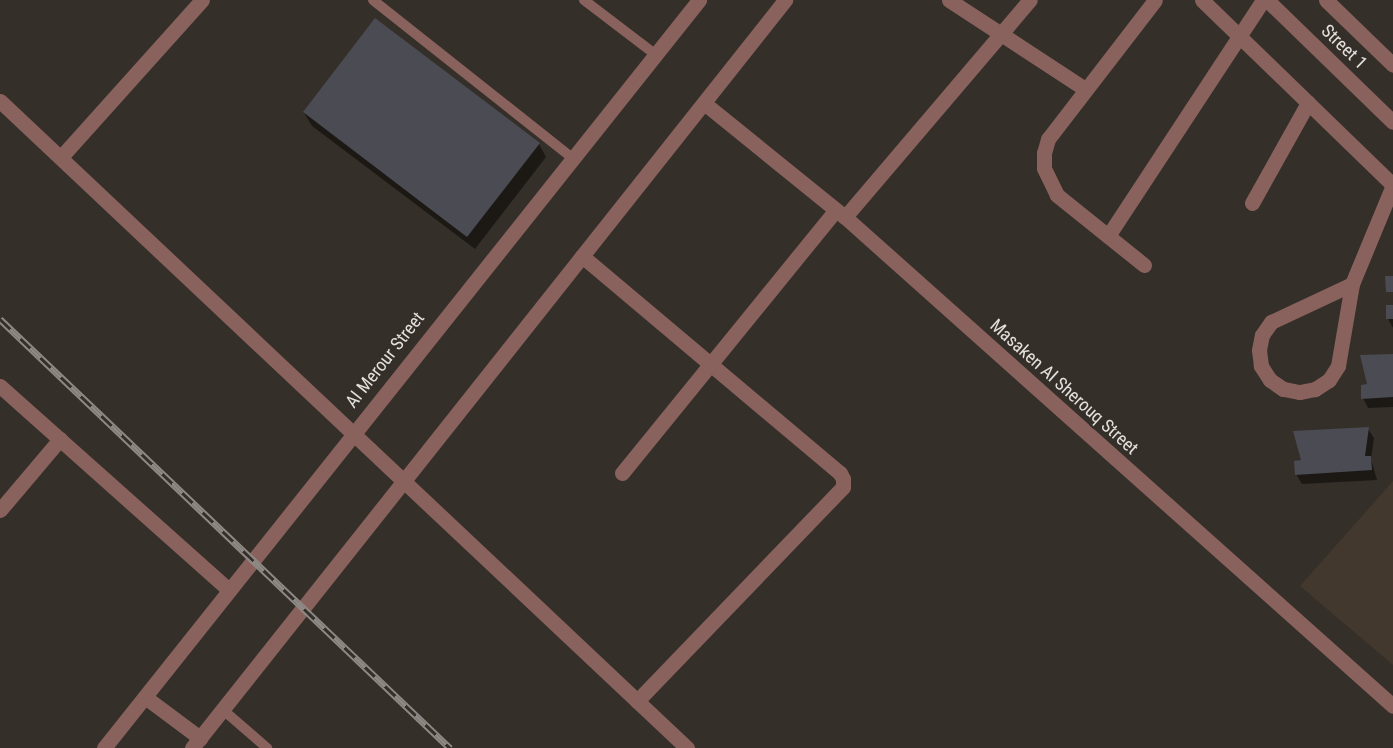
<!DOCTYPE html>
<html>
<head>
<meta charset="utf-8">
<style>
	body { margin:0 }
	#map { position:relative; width:1393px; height:748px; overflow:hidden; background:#352f29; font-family:"Roboto Condensed",sans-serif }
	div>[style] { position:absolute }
	.built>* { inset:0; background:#42382d }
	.shadow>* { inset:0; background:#0007 }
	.building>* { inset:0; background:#4b4b53 }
	.service>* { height:10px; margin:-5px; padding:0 5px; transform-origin:5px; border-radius:5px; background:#8a625d }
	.minor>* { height:15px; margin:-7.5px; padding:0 7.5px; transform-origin:7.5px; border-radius:7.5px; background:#8a625d }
	.tertiary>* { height:15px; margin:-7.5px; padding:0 7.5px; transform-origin:7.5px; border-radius:7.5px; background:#8a625d }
	.rail>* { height:7px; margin-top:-3.5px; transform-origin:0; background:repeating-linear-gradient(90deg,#352f29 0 14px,#8e8985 0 28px); box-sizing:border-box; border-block:2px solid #8e8985 }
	span { translate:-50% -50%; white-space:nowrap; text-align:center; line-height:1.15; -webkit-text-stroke:4.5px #352f29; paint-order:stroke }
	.street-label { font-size:18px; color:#e4e0dd }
</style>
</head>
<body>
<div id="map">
	<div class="built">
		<i style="clip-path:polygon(1393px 481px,1393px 665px,1300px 586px)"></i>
	</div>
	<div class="shadow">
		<i style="clip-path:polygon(304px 113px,539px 144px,546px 157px,475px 249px,312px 126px)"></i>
		<i style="clip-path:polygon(1393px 306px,1393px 328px,1388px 319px)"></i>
		<i style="clip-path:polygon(1393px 355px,1393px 407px,1368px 408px,1363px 398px)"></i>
		<i style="clip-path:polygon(1368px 429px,1374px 438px,1371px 459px,1377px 480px,1302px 484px,1296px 474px,1302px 462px)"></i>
	</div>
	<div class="building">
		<i style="clip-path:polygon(375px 18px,540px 143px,467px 237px,303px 112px)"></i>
		<i style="clip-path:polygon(1385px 276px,1393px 276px,1393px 292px,1386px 292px)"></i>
		<i style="clip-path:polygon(1386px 305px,1393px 305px,1393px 319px,1386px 319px)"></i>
		<i style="clip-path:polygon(1393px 354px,1393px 397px,1361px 399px,1361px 385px,1367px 384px,1360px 355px)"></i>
		<i style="clip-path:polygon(1369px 427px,1365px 456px,1371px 456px,1372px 470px,1295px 475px,1294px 461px,1301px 460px,1293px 431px)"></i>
	</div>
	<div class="service">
		<i style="left:373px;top:0;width:253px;rotate:38.4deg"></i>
		<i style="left:584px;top:0;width:89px;rotate:37.3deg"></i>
		<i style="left:222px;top:709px;width:60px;rotate:40.9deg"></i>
	</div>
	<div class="minor">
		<i style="left:949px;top:0;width:163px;rotate:33.2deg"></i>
		<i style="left:1202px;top:0;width:266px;rotate:44.1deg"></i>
		<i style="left:1393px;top:185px;width:107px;rotate:112.5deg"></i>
		<i style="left:1267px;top:0;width:175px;rotate:44.1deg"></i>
		<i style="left:1326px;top:0;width:93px;rotate:44.1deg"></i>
		<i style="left:704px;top:103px;width:181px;rotate:39deg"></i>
		<i style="left:845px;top:217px;width:734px;rotate:41.74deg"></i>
		<i style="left:61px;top:157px;width:211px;rotate:-48.1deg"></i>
		<i style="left:1252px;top:203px;width:115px;rotate:-60.8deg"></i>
		<i style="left:845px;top:217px;width:285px;rotate:-49.6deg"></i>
		<i style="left:1108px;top:236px;width:282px;rotate:-56.7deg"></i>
		<i style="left:582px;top:256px;width:337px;rotate:40.1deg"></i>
		<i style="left:840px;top:473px;width:7px;rotate:63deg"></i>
		<i style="left:843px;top:479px;width:8px;rotate:90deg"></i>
		<i style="left:843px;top:487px;width:297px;rotate:133.9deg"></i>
		<i style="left:1144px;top:265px;width:112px;rotate:-141.2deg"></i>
		<i style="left:1057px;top:195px;width:30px;rotate:-116deg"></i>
		<i style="left:1044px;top:168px;width:15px;rotate:-90deg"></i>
		<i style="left:1044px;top:153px;width:15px;rotate:-74deg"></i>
		<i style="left:1048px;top:139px;width:175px;rotate:-52.4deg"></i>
		<i style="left:1352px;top:284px;width:83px;rotate:99.7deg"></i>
		<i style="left:1338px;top:366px;width:17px;rotate:123deg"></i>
		<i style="left:1329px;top:380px;width:17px;rotate:147deg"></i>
		<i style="left:1315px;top:389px;width:16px;rotate:169deg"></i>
		<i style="left:1299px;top:392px;width:16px;rotate:-169deg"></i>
		<i style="left:1283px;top:389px;width:16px;rotate:-145deg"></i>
		<i style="left:1270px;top:380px;width:17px;rotate:-123deg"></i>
		<i style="left:1261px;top:366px;width:16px;rotate:-97deg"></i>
		<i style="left:1259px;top:350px;width:15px;rotate:-79deg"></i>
		<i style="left:1262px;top:335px;width:16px;rotate:-55deg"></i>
		<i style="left:1271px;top:322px;width:89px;rotate:-25.1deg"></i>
		<i style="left:0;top:386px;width:307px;rotate:41.7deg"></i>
		<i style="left:622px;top:473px;width:339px;rotate:-50.9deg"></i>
		<i style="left:0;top:510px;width:93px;rotate:-49.8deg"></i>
		<i style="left:145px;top:697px;width:69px;rotate:36.7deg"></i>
		<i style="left:104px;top:748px;width:956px;rotate:-51.5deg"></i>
		<i style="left:192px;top:748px;width:955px;rotate:-51.59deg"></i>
	</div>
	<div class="tertiary">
		<i style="left:0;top:101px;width:944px;rotate:43.28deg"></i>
	</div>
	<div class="rail">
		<i style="left:0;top:319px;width:622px;rotate:43.63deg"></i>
	</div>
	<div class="street-label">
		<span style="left:1344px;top:47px;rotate:44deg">Street 1</span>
		<span style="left:385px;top:360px;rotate:-52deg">Al Merour Street</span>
		<span style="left:1064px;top:387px;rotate:42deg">Masaken Al Sherouq Street</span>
	</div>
</div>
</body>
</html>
